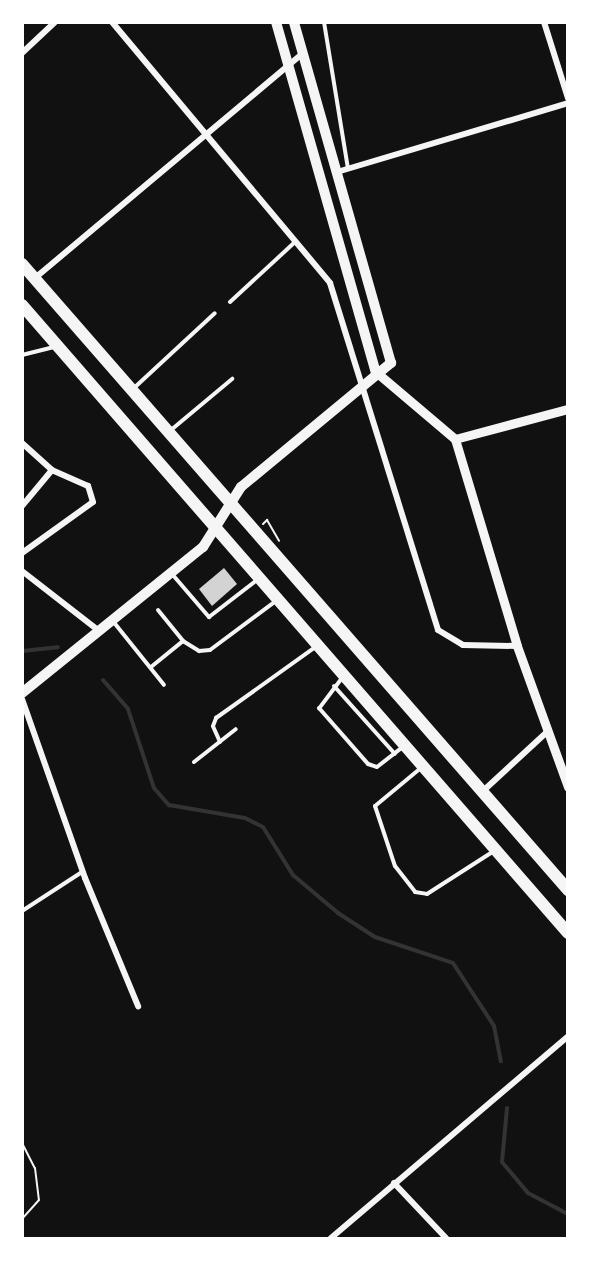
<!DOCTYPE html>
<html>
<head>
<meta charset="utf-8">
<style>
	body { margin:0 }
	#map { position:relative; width:590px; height:1261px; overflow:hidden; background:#111; font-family:"Asap Condensed",sans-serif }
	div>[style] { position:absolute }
	.stream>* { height:4px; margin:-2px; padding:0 2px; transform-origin:2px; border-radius:2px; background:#333 }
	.building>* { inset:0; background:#d3d3d3 }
	.path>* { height:2px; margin:-1px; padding:0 1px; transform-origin:1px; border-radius:1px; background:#f5f5f5 }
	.service>* { height:4px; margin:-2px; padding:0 2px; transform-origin:2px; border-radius:2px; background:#f5f5f5 }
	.minor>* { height:6px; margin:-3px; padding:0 3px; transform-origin:3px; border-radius:3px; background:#f5f5f5 }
	.tertiary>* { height:9px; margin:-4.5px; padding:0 4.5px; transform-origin:4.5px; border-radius:4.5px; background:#f5f5f5 }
	.secondary>* { height:10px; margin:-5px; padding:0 5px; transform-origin:5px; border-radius:5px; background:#f5f5f5 }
	.trunk>* { height:12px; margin:-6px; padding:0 6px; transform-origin:6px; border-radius:6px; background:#f5f5f5 }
	span { translate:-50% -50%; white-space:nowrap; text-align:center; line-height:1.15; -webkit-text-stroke:6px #fff; paint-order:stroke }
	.frame { position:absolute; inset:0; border:24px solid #fff; pointer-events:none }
</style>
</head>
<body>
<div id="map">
	<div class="stream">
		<i style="left:22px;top:651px;width:36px;rotate:-6deg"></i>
		<i style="left:103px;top:680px;width:38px;rotate:49deg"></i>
		<i style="left:128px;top:709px;width:83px;rotate:71.8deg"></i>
		<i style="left:154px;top:788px;width:23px;rotate:49deg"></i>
		<i style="left:169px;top:805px;width:77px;rotate:9.7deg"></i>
		<i style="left:245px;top:818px;width:20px;rotate:27deg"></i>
		<i style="left:263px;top:827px;width:57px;rotate:58deg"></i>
		<i style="left:293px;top:875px;width:59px;rotate:40.2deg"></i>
		<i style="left:338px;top:913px;width:44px;rotate:33deg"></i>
		<i style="left:375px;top:937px;width:82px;rotate:18.4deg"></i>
		<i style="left:453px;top:963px;width:75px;rotate:56.9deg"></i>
		<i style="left:494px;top:1026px;width:36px;rotate:79deg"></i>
		<i style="left:507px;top:1108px;width:54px;rotate:95.3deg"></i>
		<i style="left:502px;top:1162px;width:40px;rotate:50deg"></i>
		<i style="left:528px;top:1193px;width:45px;rotate:27.7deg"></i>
	</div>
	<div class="building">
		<i style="clip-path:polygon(224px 568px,237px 584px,212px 606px,199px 589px)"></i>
	</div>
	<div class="path">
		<i style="left:263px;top:524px;width:6px;rotate:-45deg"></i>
		<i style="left:267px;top:520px;width:24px;rotate:60deg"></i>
		<i style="left:22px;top:1143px;width:28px;rotate:63deg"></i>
		<i style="left:35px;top:1168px;width:32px;rotate:83deg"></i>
		<i style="left:39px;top:1200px;width:25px;rotate:132deg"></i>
	</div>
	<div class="service">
		<i style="left:324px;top:22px;width:148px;rotate:80.7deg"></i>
		<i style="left:230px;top:302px;width:88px;rotate:-42.7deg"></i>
		<i style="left:22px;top:355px;width:33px;rotate:-14deg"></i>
		<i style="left:134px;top:388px;width:110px;rotate:-42.8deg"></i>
		<i style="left:171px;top:430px;width:80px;rotate:-39.9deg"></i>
		<i style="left:172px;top:574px;width:57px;rotate:49.3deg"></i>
		<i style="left:209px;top:617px;width:61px;rotate:-37.6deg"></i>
		<i style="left:158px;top:610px;width:40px;rotate:51deg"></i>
		<i style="left:183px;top:641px;width:19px;rotate:32deg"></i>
		<i style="left:199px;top:651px;width:11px;rotate:-5deg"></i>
		<i style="left:210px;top:650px;width:84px;rotate:-36.7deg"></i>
		<i style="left:112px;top:620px;width:83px;rotate:51.3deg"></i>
		<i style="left:151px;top:667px;width:41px;rotate:-39.1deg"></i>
		<i style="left:342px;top:678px;width:38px;rotate:127deg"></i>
		<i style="left:319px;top:708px;width:74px;rotate:48.8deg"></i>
		<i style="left:368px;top:764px;width:9px;rotate:18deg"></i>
		<i style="left:377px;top:767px;width:34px;rotate:-38deg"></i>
		<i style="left:334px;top:686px;width:91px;rotate:48.1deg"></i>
		<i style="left:220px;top:742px;width:17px;rotate:-114deg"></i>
		<i style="left:213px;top:726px;width:9px;rotate:-69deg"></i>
		<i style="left:216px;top:718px;width:124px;rotate:-35.5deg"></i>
		<i style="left:194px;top:762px;width:53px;rotate:-38.2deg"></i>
		<i style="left:422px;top:767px;width:61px;rotate:140.3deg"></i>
		<i style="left:375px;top:806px;width:63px;rotate:71.6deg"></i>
		<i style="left:395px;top:866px;width:33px;rotate:52deg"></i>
		<i style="left:415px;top:892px;width:12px;rotate:9deg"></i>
		<i style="left:427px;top:894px;width:80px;rotate:-32.7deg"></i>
		<i style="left:22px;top:911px;width:72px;rotate:-33deg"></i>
	</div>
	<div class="minor">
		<i style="left:112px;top:22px;width:340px;rotate:50.1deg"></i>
		<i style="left:330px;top:283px;width:363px;rotate:72.7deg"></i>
		<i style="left:438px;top:630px;width:29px;rotate:31deg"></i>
		<i style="left:463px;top:645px;width:54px;rotate:1.1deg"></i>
		<i style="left:544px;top:22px;width:80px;rotate:72.5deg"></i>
		<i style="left:22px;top:53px;width:45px;rotate:-43.2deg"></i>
		<i style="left:337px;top:172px;width:241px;rotate:-16.6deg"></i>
		<i style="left:35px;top:278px;width:350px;rotate:-40deg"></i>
		<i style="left:22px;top:443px;width:40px;rotate:42deg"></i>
		<i style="left:52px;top:470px;width:47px;rotate:129.8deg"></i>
		<i style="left:22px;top:553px;width:87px;rotate:-35.7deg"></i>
		<i style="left:93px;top:502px;width:17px;rotate:-107deg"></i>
		<i style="left:88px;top:486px;width:39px;rotate:-156deg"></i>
		<i style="left:22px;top:571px;width:98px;rotate:37.9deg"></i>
		<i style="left:22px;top:699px;width:190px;rotate:70.6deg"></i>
		<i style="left:85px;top:878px;width:139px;rotate:67.5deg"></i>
		<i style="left:483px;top:791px;width:87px;rotate:-42.7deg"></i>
		<i style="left:394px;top:1183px;width:76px;rotate:46.6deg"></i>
		<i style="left:331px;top:1238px;width:311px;rotate:-40.4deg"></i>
	</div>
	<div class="tertiary">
		<i style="left:376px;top:372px;width:104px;rotate:40.3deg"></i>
		<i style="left:455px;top:439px;width:117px;rotate:-14.9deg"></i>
		<i style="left:455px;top:439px;width:216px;rotate:73.3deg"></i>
		<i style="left:517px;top:646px;width:150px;rotate:70.1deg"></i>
	</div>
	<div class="secondary">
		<i style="left:276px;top:22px;width:364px;rotate:74.1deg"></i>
		<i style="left:22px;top:693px;width:233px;rotate:-38.9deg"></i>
		<i style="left:203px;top:547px;width:71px;rotate:-57.7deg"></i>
		<i style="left:241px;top:487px;width:195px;rotate:-39.6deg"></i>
		<i style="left:391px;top:363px;width:355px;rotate:-105.9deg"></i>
	</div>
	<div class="trunk">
		<i style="left:22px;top:264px;width:831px;rotate:48.9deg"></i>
		<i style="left:22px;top:305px;width:832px;rotate:49deg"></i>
	</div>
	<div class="frame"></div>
</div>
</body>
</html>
